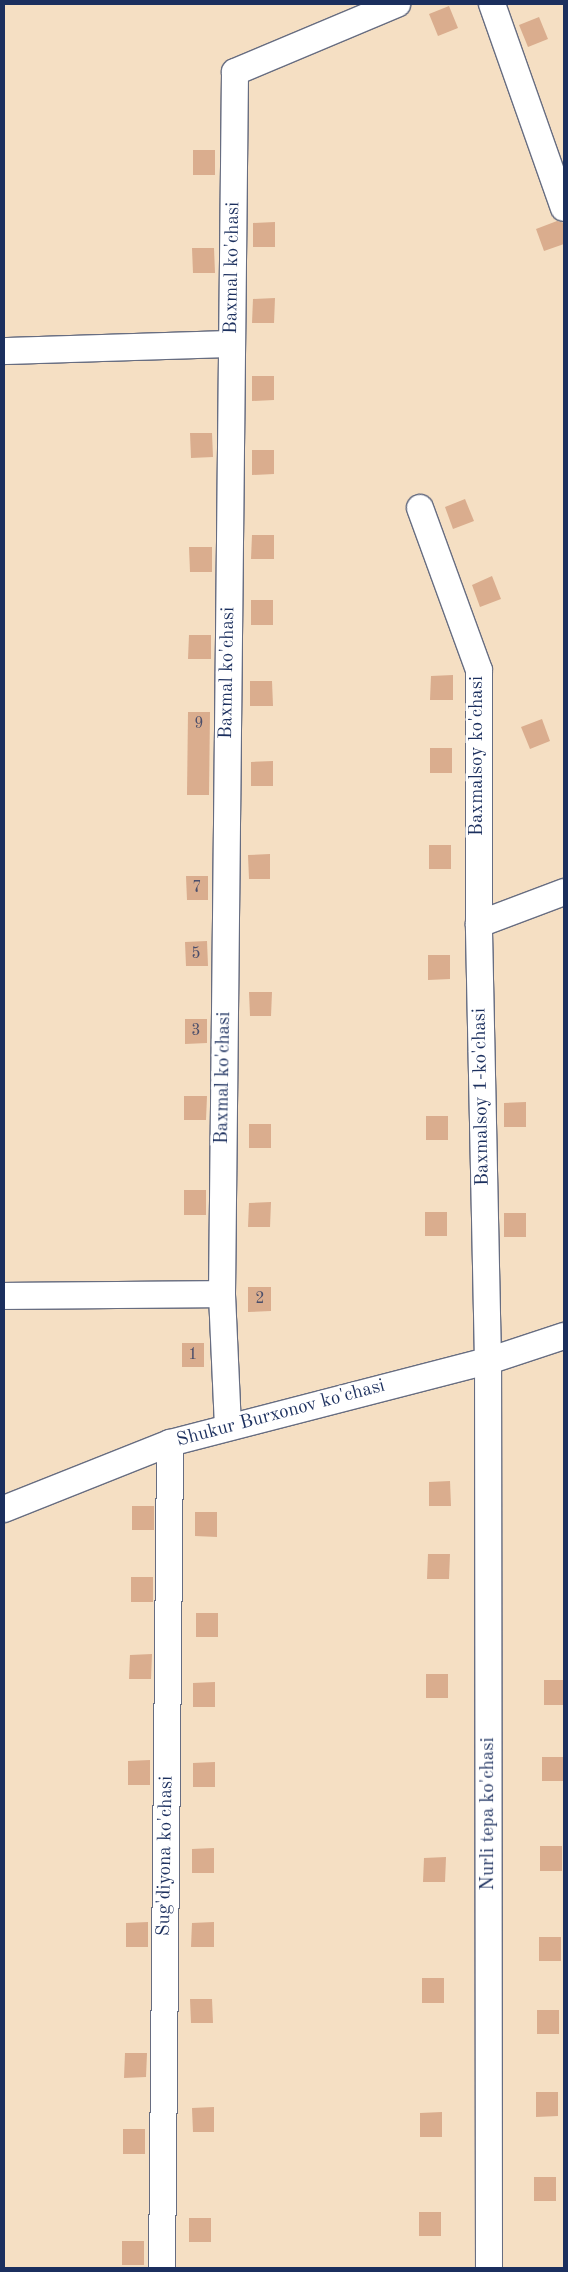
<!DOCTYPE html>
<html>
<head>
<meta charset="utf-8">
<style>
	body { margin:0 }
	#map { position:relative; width:568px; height:2272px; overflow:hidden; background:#f5dfc3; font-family:"Old Standard TT",serif }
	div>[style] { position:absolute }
	.building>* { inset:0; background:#daad8e }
	.roads { filter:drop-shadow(1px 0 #676d81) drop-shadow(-1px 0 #676d81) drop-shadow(0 1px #676d81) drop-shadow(0 -1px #676d81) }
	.minor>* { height:26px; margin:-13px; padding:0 13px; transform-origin:13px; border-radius:13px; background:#fff }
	span { translate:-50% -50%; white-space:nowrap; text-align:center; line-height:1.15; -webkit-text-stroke:5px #fff; paint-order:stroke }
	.number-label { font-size:16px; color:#4b4e6a }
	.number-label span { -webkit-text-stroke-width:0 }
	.street-label { font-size:19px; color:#1b2f5e }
	.frame { position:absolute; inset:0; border:5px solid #1b2f5e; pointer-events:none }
</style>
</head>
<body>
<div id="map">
	<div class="building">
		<i style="clip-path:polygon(449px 6px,458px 28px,438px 36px,429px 14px)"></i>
		<i style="clip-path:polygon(539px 17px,548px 39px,528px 47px,519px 25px)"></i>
		<i style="clip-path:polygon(193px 150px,215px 150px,215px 175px,193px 175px)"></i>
		<i style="clip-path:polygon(557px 221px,564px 223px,564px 244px,544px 251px,536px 229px)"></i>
		<i style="clip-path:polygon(275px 222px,275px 247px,253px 247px,253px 223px)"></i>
		<i style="clip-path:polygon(192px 248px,214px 248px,215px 273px,193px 273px)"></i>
		<i style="clip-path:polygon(275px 298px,274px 323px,252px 323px,253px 299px)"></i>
		<i style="clip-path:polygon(252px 376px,274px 376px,274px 400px,252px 401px)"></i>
		<i style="clip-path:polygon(190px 433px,212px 433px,213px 457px,191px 458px)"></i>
		<i style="clip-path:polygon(252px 450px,274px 450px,274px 474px,252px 475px)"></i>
		<i style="clip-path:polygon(465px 499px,474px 521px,453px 529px,445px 507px)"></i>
		<i style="clip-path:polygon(252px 535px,274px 535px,274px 559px,251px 559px)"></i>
		<i style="clip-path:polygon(189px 547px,212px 547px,212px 572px,190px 572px)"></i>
		<i style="clip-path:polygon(492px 576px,501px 599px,480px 607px,472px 585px)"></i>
		<i style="clip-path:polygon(251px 600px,273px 600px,273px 625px,251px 625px)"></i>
		<i style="clip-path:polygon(189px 635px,211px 635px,211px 659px,188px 659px)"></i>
		<i style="clip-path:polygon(453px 675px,453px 700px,430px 700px,431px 676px)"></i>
		<i style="clip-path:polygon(250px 681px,272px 681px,273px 706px,250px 706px)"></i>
		<i style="clip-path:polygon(188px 712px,210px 712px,209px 795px,187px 795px)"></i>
		<i style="clip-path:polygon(542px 719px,550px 741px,530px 749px,521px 727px)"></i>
		<i style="clip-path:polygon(430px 748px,452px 748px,452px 773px,430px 773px)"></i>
		<i style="clip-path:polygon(273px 761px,273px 786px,251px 786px,251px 762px)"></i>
		<i style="clip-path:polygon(429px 845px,451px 845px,451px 869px,429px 869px)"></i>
		<i style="clip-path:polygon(270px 854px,270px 879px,249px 879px,248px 855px)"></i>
		<i style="clip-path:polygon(186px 876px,208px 876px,208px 900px,187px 900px)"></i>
		<i style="clip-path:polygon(207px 941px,208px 966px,186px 966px,185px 942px)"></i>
		<i style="clip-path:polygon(428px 955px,450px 955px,450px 979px,428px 980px)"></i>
		<i style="clip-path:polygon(249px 992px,272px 992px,271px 1016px,250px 1016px)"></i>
		<i style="clip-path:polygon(185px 1019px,207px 1019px,207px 1043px,185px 1044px)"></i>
		<i style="clip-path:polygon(184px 1096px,207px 1096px,206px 1120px,184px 1120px)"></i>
		<i style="clip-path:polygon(526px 1102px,526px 1127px,504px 1127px,504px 1103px)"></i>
		<i style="clip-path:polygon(426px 1116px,448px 1116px,448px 1140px,426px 1140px)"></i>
		<i style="clip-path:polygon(249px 1124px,271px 1124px,271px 1148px,249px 1148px)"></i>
		<i style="clip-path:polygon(184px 1190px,206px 1190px,206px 1215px,184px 1215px)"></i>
		<i style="clip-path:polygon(271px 1202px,270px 1227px,248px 1227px,249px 1203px)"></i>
		<i style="clip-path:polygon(425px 1212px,447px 1212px,447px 1236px,425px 1236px)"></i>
		<i style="clip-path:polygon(504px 1213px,526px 1213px,526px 1237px,504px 1237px)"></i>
		<i style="clip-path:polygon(248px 1287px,271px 1287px,271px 1311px,248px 1312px)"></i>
		<i style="clip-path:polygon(182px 1343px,204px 1343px,204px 1367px,182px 1367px)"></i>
		<i style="clip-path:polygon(450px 1481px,451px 1506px,429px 1506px,429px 1482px)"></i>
		<i style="clip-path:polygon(132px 1506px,154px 1506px,154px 1530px,132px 1530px)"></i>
		<i style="clip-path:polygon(195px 1512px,217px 1512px,217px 1537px,195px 1536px)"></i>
		<i style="clip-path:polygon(428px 1554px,450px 1554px,449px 1579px,427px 1579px)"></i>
		<i style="clip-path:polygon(131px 1577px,153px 1577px,153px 1602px,131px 1602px)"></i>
		<i style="clip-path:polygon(196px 1613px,218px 1613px,218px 1637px,196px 1637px)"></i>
		<i style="clip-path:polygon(152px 1654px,151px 1679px,129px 1679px,130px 1655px)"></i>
		<i style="clip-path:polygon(426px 1674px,448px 1674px,448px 1698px,426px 1698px)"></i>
		<i style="clip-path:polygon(544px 1680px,564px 1680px,564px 1705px,544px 1705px)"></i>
		<i style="clip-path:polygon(215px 1682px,215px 1707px,193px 1707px,193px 1683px)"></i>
		<i style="clip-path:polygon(542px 1757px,564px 1757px,564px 1781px,542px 1781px)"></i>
		<i style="clip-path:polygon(150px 1760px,150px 1785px,128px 1785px,128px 1761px)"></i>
		<i style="clip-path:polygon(215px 1762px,215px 1787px,193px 1787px,193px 1763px)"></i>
		<i style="clip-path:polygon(540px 1846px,562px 1846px,562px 1871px,540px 1871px)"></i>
		<i style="clip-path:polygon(214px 1848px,214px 1873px,192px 1873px,192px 1849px)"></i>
		<i style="clip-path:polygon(446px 1857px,445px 1882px,423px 1882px,424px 1858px)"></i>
		<i style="clip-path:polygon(148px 1922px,148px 1947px,126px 1947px,126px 1923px)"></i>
		<i style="clip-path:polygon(214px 1922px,214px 1947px,191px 1947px,192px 1923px)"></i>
		<i style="clip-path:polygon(539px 1937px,561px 1937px,561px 1961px,539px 1961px)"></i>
		<i style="clip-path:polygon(422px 1978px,444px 1978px,444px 2003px,422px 2003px)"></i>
		<i style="clip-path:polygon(190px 1999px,212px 1999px,213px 2023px,191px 2023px)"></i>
		<i style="clip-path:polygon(537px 2010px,559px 2010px,559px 2034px,537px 2034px)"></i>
		<i style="clip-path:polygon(125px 2053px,147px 2053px,146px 2077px,124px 2078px)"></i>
		<i style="clip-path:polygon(536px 2092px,558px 2092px,558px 2116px,536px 2117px)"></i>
		<i style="clip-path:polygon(214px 2107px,214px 2132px,193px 2132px,192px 2108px)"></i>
		<i style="clip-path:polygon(442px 2112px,442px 2137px,420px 2137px,420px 2113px)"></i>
		<i style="clip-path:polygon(123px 2129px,145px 2129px,145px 2154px,123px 2154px)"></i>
		<i style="clip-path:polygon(534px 2177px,556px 2177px,556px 2201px,534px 2201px)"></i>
		<i style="clip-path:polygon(419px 2212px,441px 2212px,441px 2236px,419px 2236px)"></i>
		<i style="clip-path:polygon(189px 2218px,211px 2218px,211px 2242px,189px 2242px)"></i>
		<i style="clip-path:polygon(122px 2241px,144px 2241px,144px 2265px,122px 2265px)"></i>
	</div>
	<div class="roads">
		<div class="minor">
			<i style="left:492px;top:4px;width:216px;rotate:70.6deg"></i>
			<i style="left:4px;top:351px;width:228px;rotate:-1.8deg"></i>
			<i style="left:420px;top:508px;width:172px;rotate:70deg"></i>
			<i style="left:479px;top:670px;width:254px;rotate:90deg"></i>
			<i style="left:4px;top:1296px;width:218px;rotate:-0.5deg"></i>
			<i style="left:228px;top:1427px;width:133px;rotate:-92.6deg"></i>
			<i style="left:222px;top:1294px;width:1222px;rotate:-89.39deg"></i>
			<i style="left:235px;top:72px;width:176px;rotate:-22.8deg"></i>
			<i style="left:4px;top:1509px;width:179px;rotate:-21.7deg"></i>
			<i style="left:170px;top:1443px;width:328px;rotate:-14.5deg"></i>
			<i style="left:488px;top:1361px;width:80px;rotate:-18.2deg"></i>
			<i style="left:162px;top:2268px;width:825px;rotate:-89.44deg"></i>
			<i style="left:489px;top:2268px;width:907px;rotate:-90.06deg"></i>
			<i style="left:488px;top:1361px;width:437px;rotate:-91.2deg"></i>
			<i style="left:479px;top:924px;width:91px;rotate:-20.6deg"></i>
		</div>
	</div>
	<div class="number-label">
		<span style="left:199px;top:724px">9</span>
		<span style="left:197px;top:888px">7</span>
		<span style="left:196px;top:954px">5</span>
		<span style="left:196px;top:1031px">3</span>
		<span style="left:260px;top:1299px">2</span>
		<span style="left:193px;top:1355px">1</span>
	</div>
	<div class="street-label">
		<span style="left:233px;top:268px;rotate:-89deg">Baxmal ko'chasi</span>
		<span style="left:228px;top:673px;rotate:-89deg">Baxmal ko'chasi</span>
		<span style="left:478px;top:756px;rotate:-90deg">Baхmalsoy ko'chasi</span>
		<span style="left:224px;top:1078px;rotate:-89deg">Baxmal ko'chasi</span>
		<span style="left:482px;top:1097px;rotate:-91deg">Baxmalsoy 1-ko'chasi</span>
		<span style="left:281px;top:1414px;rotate:-15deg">Shukur Burxonov ko'chasi</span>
		<span style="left:489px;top:1814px;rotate:-90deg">Nurli tepa ko'chasi</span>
		<span style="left:166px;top:1856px;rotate:-89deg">Sug'diyona ko'chasi</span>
	</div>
	<div class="frame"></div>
</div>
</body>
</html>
